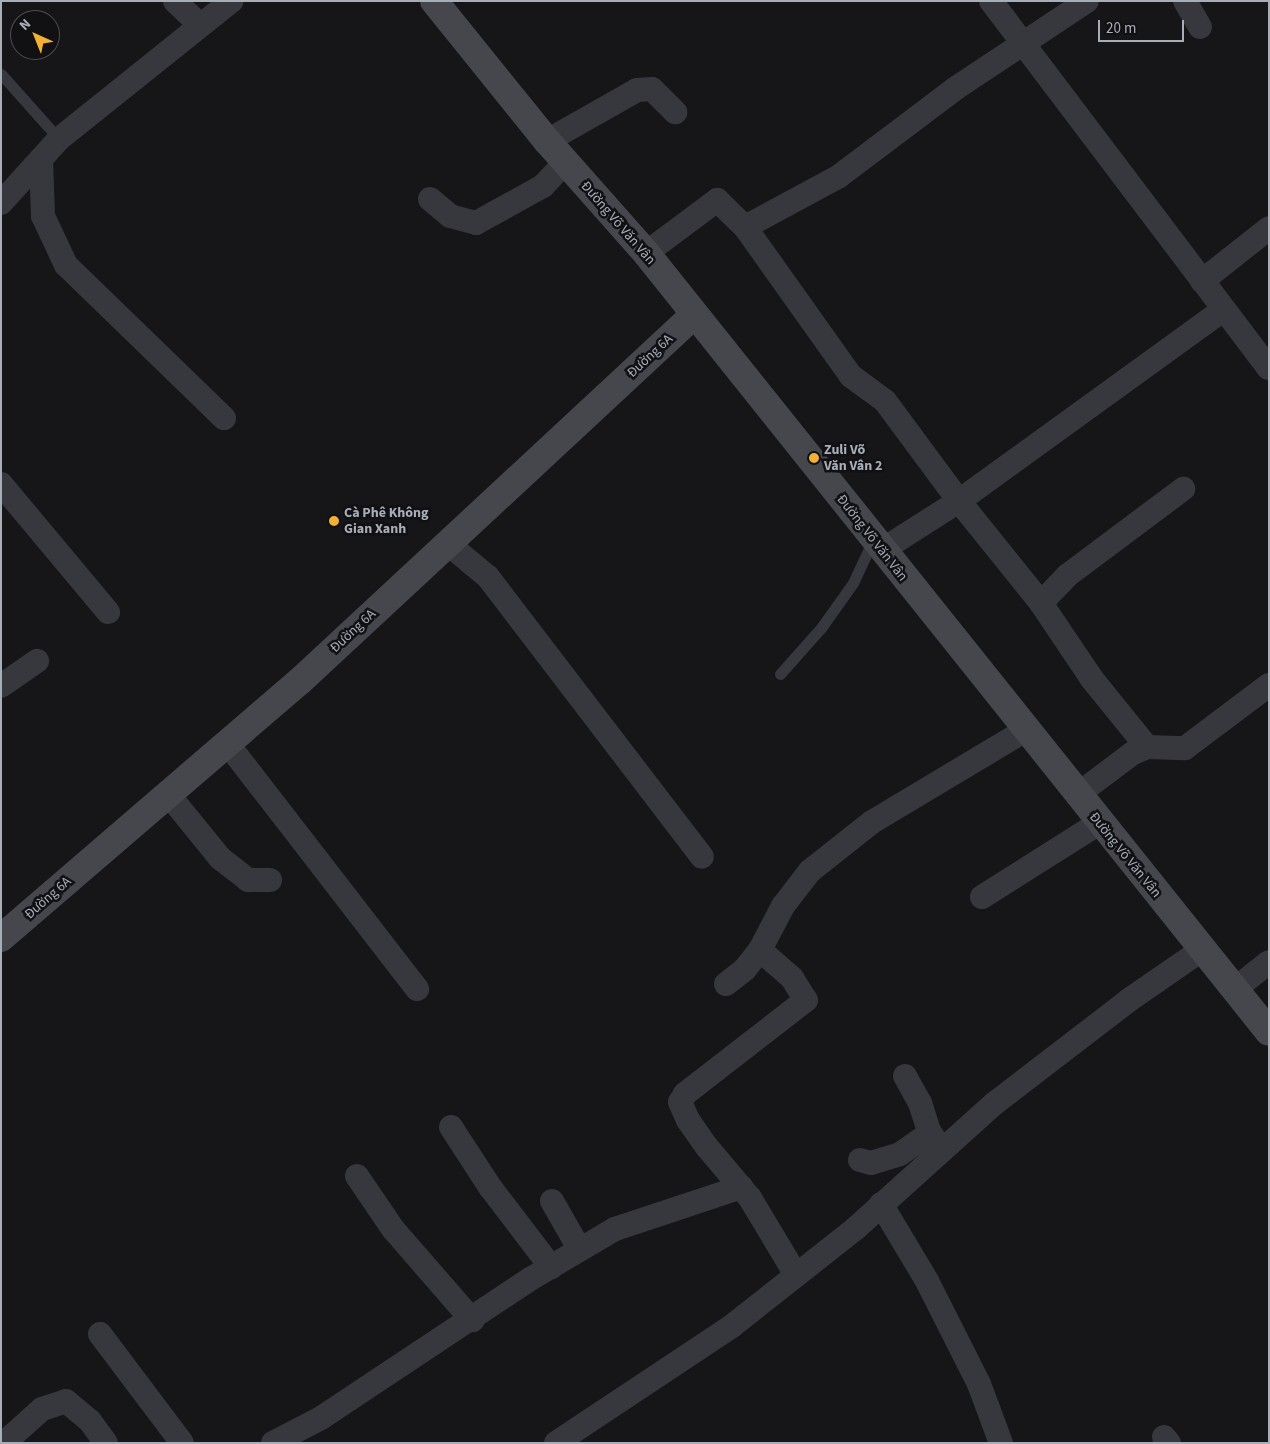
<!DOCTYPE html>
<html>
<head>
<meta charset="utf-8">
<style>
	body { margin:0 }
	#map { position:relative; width:1270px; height:1444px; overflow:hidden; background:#161618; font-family:"Source Sans 3",sans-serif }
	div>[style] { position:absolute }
	.lane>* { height:11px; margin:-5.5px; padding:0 5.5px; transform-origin:5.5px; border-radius:5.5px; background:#37383d }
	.street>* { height:24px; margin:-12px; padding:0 12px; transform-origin:12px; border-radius:12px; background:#37383d }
	.secondary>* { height:28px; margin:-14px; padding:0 14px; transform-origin:14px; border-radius:14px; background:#45474d }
	.dots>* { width:14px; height:14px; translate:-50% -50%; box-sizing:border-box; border:2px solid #111113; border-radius:50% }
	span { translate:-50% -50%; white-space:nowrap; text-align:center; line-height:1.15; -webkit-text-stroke:5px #111113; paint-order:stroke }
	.street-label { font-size:14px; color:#a8adb8 }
	.poi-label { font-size:14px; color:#a8adb8; font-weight:700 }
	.left { translate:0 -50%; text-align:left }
	.frame { position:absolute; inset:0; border:2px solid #a8adb8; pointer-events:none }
	.north { position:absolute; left:10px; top:10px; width:50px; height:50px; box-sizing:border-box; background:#111113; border:1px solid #4d4f55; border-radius:50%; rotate:316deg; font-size:14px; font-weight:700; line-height:20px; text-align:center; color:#a8adb8 }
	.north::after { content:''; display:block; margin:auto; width:18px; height:22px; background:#f2b134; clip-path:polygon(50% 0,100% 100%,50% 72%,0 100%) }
	.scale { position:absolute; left:1098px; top:20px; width:86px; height:22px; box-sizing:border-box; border:2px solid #a8adb8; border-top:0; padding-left:6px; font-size:15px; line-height:18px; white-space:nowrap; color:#a8adb8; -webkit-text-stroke:4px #111113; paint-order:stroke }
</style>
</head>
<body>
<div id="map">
	<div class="lane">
		<i style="left:1px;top:74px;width:87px;rotate:48.3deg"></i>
		<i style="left:780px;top:674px;width:62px;rotate:-48.3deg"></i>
		<i style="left:821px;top:628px;width:55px;rotate:-54.6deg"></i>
		<i style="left:853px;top:583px;width:47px;rotate:-65.1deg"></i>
	</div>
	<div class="street">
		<i style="left:175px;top:1px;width:35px;rotate:44deg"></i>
		<i style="left:991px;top:1px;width:460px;rotate:52.9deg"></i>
		<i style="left:1185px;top:1px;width:30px;rotate:60deg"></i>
		<i style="left:547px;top:141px;width:103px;rotate:-29.5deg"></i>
		<i style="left:637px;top:90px;width:15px;rotate:-4deg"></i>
		<i style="left:652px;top:89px;width:33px;rotate:45deg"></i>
		<i style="left:41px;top:159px;width:57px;rotate:88deg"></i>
		<i style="left:43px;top:216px;width:54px;rotate:64.9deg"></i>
		<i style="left:66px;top:265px;width:220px;rotate:44.1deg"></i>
		<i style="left:430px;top:199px;width:26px;rotate:40deg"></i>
		<i style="left:450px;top:216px;width:27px;rotate:15deg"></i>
		<i style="left:476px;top:223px;width:77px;rotate:-28.9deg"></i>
		<i style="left:543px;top:186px;width:33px;rotate:-47deg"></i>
		<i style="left:1px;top:203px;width:86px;rotate:-47.8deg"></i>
		<i style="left:59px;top:139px;width:221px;rotate:-38.7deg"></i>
		<i style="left:745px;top:227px;width:183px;rotate:54.6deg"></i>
		<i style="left:851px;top:376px;width:42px;rotate:36.3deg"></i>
		<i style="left:885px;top:401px;width:124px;rotate:53.5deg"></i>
		<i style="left:959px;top:501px;width:91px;rotate:147.5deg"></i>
		<i style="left:646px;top:253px;width:89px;rotate:-36.7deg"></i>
		<i style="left:717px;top:200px;width:39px;rotate:44deg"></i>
		<i style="left:745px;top:227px;width:106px;rotate:-28.3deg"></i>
		<i style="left:838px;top:177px;width:148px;rotate:-37deg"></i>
		<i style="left:956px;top:88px;width:157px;rotate:-33.6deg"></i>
		<i style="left:1202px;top:281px;width:85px;rotate:-38.3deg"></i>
		<i style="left:1px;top:484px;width:167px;rotate:50.1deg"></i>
		<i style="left:447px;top:543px;width:53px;rotate:39.7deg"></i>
		<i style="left:488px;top:577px;width:352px;rotate:52.6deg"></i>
		<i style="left:1041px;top:603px;width:39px;rotate:-46deg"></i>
		<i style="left:1068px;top:575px;width:144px;rotate:-36.8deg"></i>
		<i style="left:1px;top:686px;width:44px;rotate:-34.8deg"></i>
		<i style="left:227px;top:743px;width:311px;rotate:52.3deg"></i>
		<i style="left:1147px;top:747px;width:87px;rotate:-129deg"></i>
		<i style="left:1092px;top:679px;width:92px;rotate:-123.9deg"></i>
		<i style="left:1041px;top:603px;width:131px;rotate:-128.8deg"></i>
		<i style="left:959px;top:501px;width:327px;rotate:-35.9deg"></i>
		<i style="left:168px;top:794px;width:82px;rotate:50.9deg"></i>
		<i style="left:220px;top:858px;width:36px;rotate:38deg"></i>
		<i style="left:248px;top:880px;width:22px"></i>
		<i style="left:1077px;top:795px;width:70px;rotate:-36.9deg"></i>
		<i style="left:1133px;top:753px;width:15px;rotate:-23deg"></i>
		<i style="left:1147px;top:747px;width:38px;rotate:2deg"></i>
		<i style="left:1185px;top:748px;width:105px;rotate:-36.9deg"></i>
		<i style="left:982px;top:897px;width:138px;rotate:-32.3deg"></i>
		<i style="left:760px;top:950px;width:43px;rotate:41.2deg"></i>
		<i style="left:792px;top:978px;width:26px;rotate:58deg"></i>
		<i style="left:806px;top:1000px;width:153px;rotate:142.2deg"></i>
		<i style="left:685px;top:1094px;width:9px;rotate:122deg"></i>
		<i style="left:680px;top:1102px;width:20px;rotate:66deg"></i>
		<i style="left:688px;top:1120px;width:33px;rotate:55deg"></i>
		<i style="left:707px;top:1147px;width:67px;rotate:49.9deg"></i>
		<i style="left:750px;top:1198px;width:90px;rotate:59.1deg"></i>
		<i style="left:726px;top:984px;width:24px;rotate:-38deg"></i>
		<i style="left:745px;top:969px;width:24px;rotate:-52deg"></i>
		<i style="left:760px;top:950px;width:50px;rotate:-62.4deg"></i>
		<i style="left:783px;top:906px;width:44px;rotate:-52.4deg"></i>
		<i style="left:810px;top:871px;width:79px;rotate:-38.3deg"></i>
		<i style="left:872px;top:822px;width:179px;rotate:-30.9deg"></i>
		<i style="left:1235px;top:989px;width:43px;rotate:-38.5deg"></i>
		<i style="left:905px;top:1076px;width:31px;rotate:61deg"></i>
		<i style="left:920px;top:1103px;width:32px;rotate:72deg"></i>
		<i style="left:930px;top:1133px;width:21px;rotate:53deg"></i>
		<i style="left:451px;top:1127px;width:72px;rotate:57deg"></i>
		<i style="left:490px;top:1187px;width:101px;rotate:52.7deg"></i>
		<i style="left:860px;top:1160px;width:11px;rotate:15deg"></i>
		<i style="left:871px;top:1163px;width:30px;rotate:-17deg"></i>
		<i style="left:900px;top:1154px;width:37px;rotate:-35deg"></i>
		<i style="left:357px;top:1176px;width:64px;rotate:55.8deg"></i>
		<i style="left:393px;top:1229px;width:121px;rotate:49deg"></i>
		<i style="left:552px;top:1201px;width:56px;rotate:60.3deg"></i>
		<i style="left:881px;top:1204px;width:90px;rotate:59.1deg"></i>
		<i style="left:927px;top:1281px;width:115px;rotate:63.2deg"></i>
		<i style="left:979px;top:1384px;width:63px;rotate:69.6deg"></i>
		<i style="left:100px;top:1334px;width:136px;rotate:53deg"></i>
		<i style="left:1164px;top:1437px;width:8px;rotate:50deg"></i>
		<i style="left:4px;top:1443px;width:51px;rotate:-41.8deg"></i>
		<i style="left:42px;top:1409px;width:25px;rotate:-18deg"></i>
		<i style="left:66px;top:1401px;width:31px;rotate:40deg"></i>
		<i style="left:90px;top:1421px;width:27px;rotate:54deg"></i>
		<i style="left:273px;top:1443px;width:54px;rotate:-27.5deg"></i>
		<i style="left:321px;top:1418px;width:253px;rotate:-33.6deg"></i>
		<i style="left:532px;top:1278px;width:96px;rotate:-30.6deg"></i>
		<i style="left:615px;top:1229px;width:133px;rotate:-18.4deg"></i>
		<i style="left:556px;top:1443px;width:211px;rotate:-33.6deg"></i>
		<i style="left:732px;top:1326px;width:158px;rotate:-38.3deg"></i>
		<i style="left:856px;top:1228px;width:187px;rotate:-42deg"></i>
		<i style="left:995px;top:1103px;width:169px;rotate:-37.5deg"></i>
		<i style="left:1129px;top:1000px;width:90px;rotate:-34.6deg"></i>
	</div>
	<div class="secondary">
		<i style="left:434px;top:1px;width:180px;rotate:51.1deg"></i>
		<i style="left:547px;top:141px;width:149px;rotate:48.5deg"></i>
		<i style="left:646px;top:253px;width:997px;rotate:51.35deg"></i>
		<i style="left:1px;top:938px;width:394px;rotate:-40.7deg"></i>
		<i style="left:300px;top:681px;width:538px;rotate:-42.89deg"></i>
	</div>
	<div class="dots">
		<i style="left:814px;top:458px;background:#f2b134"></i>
		<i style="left:334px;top:521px;background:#f2b134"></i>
	</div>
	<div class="street-label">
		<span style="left:618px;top:223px;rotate:49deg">Đường Võ Văn Vân</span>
		<span style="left:650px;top:356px;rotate:-43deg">Đường 6A</span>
		<span style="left:872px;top:538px;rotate:52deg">Đường Võ Văn Vân</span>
		<span style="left:353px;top:631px;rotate:-43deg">Đường 6A</span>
		<span style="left:1125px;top:855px;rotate:51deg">Đường Võ Văn Vân</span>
		<span style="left:48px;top:898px;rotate:-41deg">Đường 6A</span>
	</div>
	<div class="poi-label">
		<span class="left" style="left:824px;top:458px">Zuli Võ<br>Văn Vân 2</span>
		<span class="left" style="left:344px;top:521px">Cà Phê Không<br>Gian Xanh</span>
	</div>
	<div class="frame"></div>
	<div class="north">N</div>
	<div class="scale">20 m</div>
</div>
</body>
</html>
